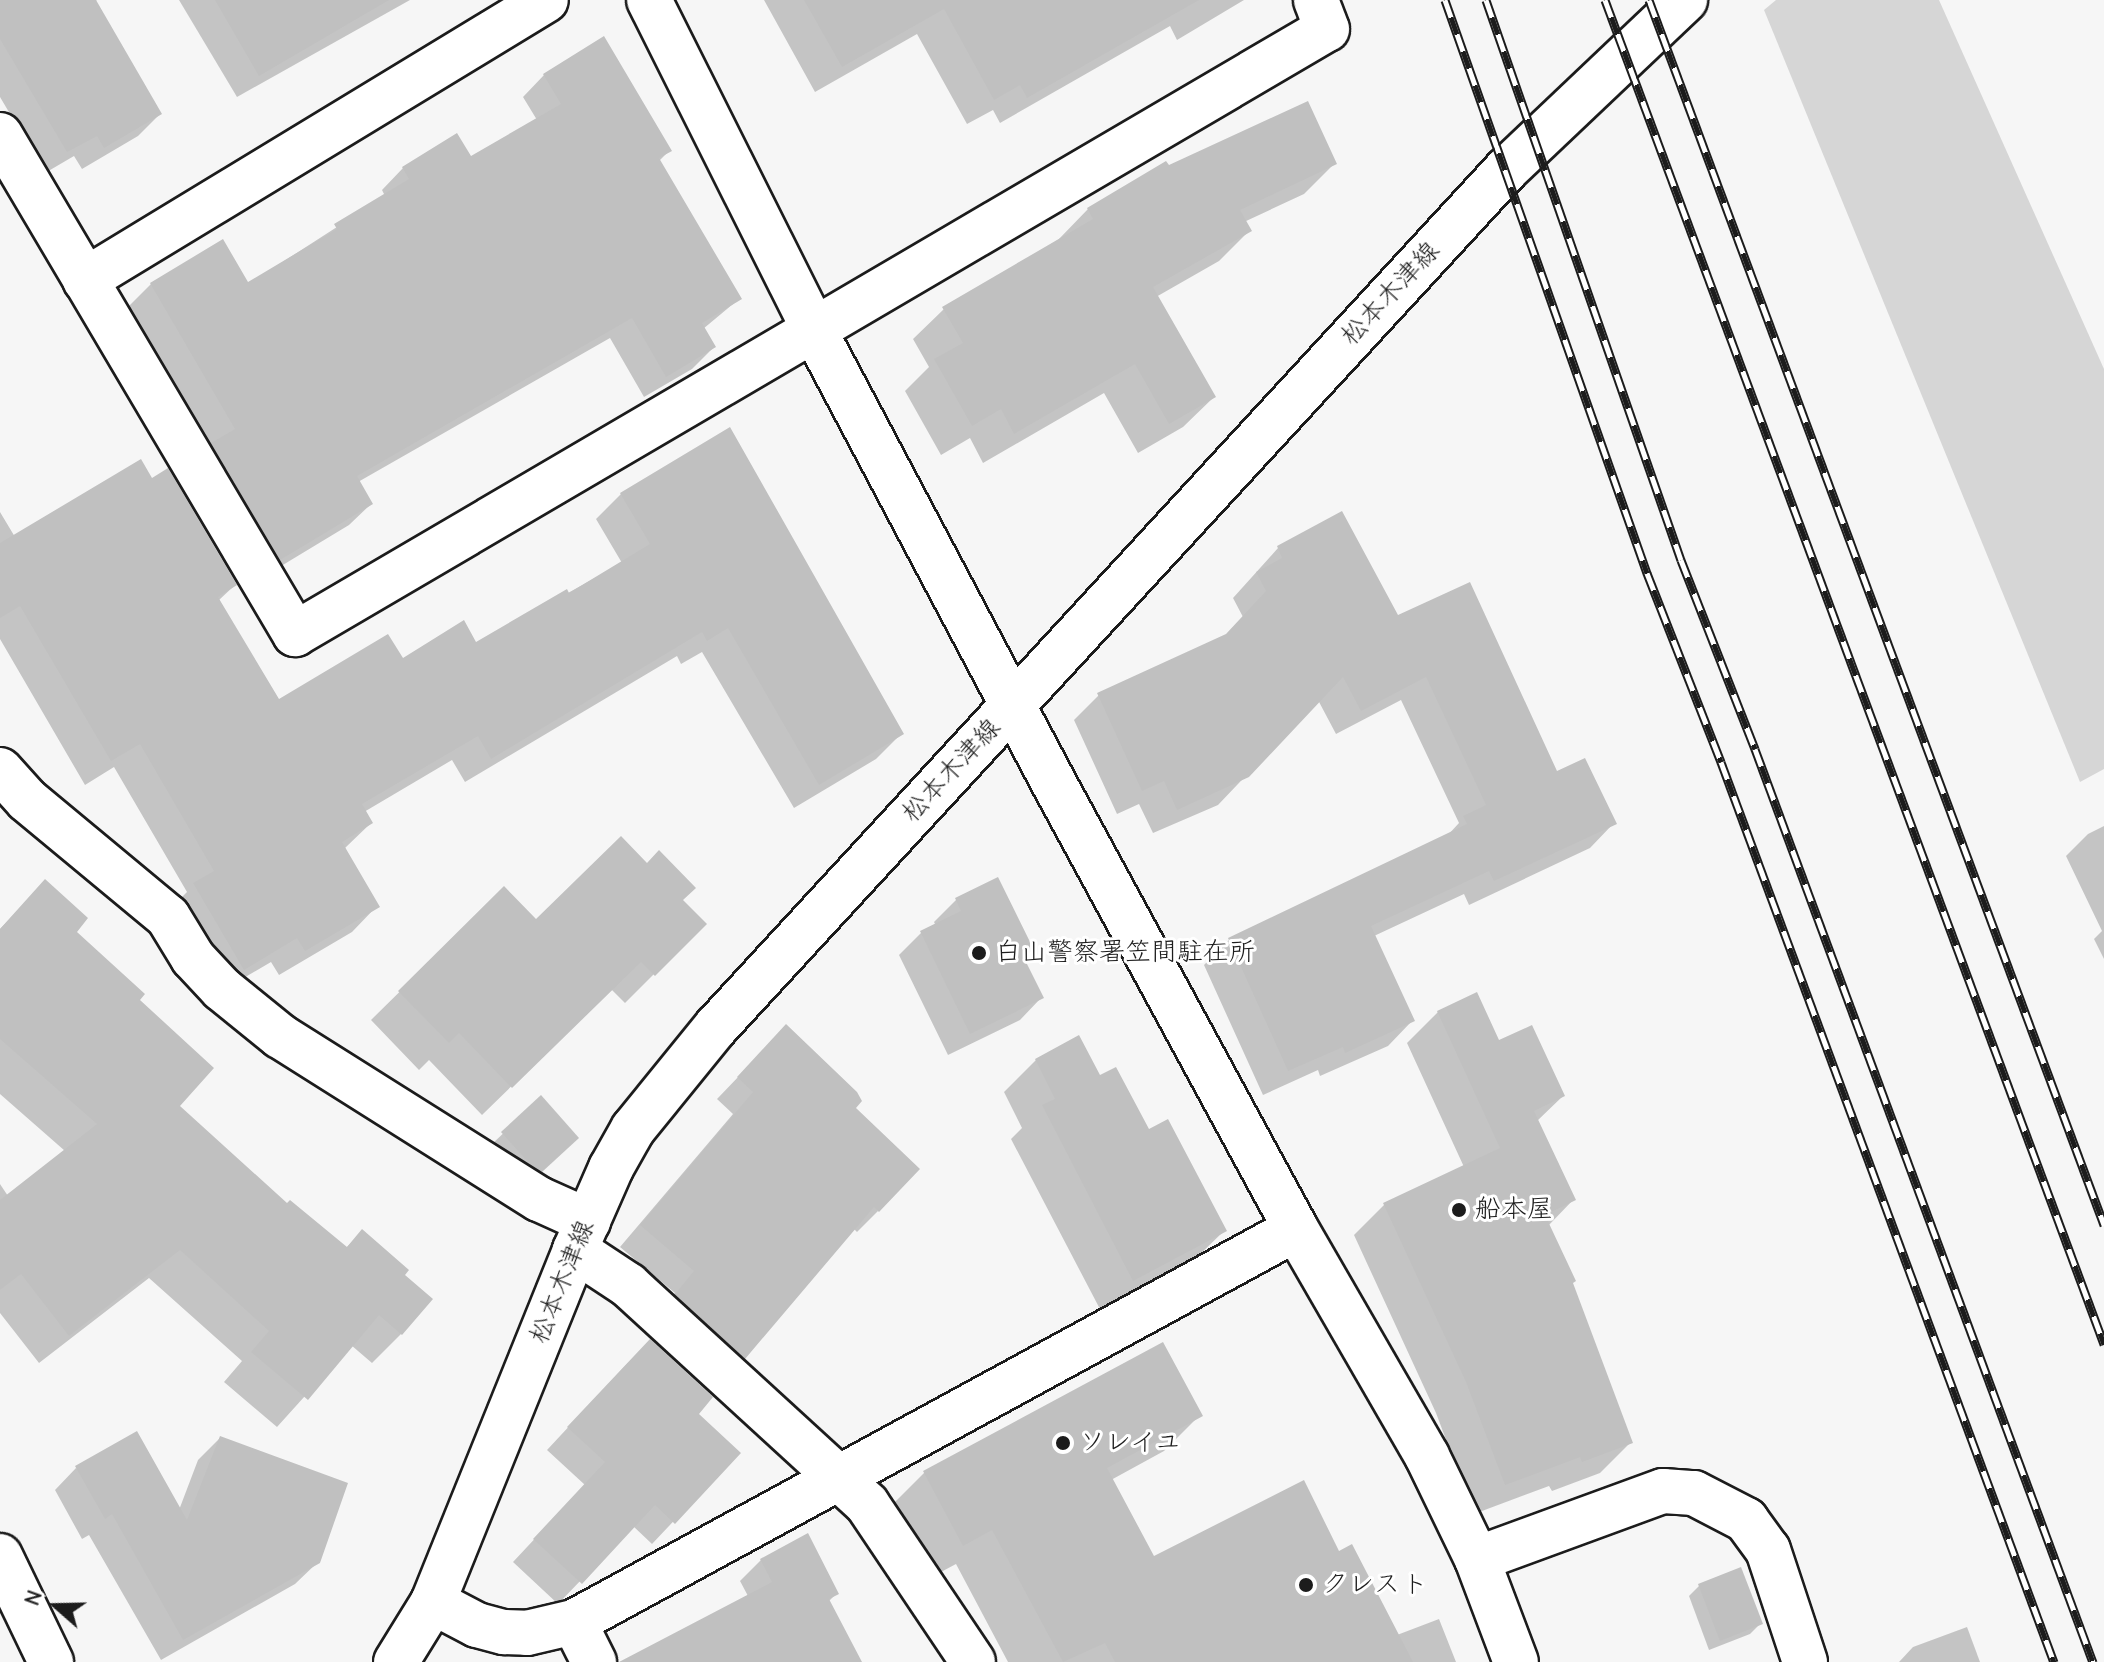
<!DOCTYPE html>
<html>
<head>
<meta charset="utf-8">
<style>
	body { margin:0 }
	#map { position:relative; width:2104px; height:1662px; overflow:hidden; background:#f6f6f6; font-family:"Comic Neue","Klee One",sans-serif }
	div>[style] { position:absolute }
	.green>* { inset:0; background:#d6d6d6 }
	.shadow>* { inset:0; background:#0003 }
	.building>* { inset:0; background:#c0c0c0 }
	.roads { filter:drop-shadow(2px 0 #1c1c1c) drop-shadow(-2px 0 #1c1c1c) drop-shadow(0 2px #1c1c1c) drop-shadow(0 -2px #1c1c1c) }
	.minor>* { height:44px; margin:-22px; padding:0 22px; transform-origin:22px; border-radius:22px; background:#fff }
	.major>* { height:44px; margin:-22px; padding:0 22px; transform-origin:22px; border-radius:22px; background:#fff }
	.rail>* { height:9px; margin-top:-4.5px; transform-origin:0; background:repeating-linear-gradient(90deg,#fff 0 18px,#1c1c1c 0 36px); box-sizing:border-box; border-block:2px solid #1c1c1c }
	.dots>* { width:22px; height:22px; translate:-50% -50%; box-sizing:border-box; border:4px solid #fff; border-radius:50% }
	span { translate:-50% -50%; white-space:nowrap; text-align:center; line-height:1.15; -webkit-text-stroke:6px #fff; paint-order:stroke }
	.street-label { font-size:26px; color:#1c1c1c }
	.poi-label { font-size:26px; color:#1c1c1c }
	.left { translate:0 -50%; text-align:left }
	.north { position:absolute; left:16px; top:1566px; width:80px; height:80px; -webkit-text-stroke:6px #fff; paint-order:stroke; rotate:290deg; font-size:22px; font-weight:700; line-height:32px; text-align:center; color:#1c1c1c }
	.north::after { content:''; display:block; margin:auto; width:28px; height:36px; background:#1c1c1c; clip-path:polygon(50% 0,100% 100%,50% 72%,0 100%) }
</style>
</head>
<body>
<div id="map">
	<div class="green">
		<i style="clip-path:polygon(1776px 0,1939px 0,2104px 369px,2104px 769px,2080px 782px,1764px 10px)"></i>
	</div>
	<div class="shadow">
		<i style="clip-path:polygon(0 0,97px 0,94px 2px,160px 114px,138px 136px,82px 169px,74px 156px,45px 173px,0 97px)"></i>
		<i style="clip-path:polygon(179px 0,410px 0,237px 97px)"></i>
		<i style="clip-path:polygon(764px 0,1244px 0,1177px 40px,1170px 26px,1000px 123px,993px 110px,967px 124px,917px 34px,815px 92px)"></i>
		<i style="clip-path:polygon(544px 75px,669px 151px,659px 161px,739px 299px,703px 329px,714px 347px,692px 369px,644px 397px,610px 338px,358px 482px,371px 504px,349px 525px,258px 580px,191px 466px,211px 446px,129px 306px,151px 284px,222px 242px,247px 285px,385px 196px,382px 190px,403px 168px,470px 159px,537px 120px,523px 97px)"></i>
		<i style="clip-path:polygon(1334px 164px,1304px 194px,1244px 222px,1249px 231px,1219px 261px,1156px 297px,1214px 397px,1183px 427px,1138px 453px,1104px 393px,983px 463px,970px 438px,941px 455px,905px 391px,929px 367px,913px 339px,944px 309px,1058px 240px,1088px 209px,1168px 168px)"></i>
		<i style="clip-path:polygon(151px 481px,235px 585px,218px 601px,278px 702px,402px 661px,476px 644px,622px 563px,596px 519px,621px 494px,901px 734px,876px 759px,794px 808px,702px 652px,681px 664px,677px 656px,465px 782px,452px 760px,364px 812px,371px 823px,345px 848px,377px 906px,352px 932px,279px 975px,271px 962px,218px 993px,169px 910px,187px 892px,114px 767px,85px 785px,0 639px,0 512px,15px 537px)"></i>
		<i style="clip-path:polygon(1278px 548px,1397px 618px,1556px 774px,1614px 823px,1590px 848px,1469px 905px,1464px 894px,1374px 936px,1412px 1021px,1388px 1046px,1320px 1076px,1318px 1070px,1263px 1095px,1204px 965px,1229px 940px,1446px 837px,1459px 823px,1401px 700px,1336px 734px,1318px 700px,1218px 805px,1153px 833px,1139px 804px,1117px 814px,1074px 720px,1099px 695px,1224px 637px,1243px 617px,1233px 598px)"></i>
		<i style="clip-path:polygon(2104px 826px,2104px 959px,2094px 939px,2102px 931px,2066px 856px,2088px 834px)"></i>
		<i style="clip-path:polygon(997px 879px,1032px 950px,1022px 959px,1041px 998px,1020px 1020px,948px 1055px,899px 955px,921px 933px,936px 926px,934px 922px,956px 900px)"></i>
		<i style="clip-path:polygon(45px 882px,74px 932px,137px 1000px,178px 1106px,287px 1206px,345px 1249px,362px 1232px,402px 1275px,401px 1334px,372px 1363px,351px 1345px,277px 1427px,224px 1382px,242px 1361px,149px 1278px,39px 1363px,0 1313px,0 1184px,8px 1196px,65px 1151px,0 1094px,0 929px)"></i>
		<i style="clip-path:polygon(504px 889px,536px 922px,681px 901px,704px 924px,625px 1003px,611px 989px,482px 1115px,429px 1060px,419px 1070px,371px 1020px)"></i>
		<i style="clip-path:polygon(1438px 1012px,1498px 1042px,1563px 1096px,1536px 1122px,1574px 1199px,1548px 1226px,1630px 1443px,1600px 1473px,1552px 1491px,1549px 1486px,1474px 1514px,1436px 1413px,1354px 1235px,1384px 1205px,1464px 1167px,1407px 1043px)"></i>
		<i style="clip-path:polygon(766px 1048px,853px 1108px,878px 1211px,857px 1232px,853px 1228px,723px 1378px,655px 1316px,675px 1293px,620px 1247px,733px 1114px,717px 1099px)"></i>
		<i style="clip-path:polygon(1036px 1060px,1100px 1078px,1148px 1132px,1224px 1231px,1192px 1262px,1101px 1311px,1011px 1139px,1022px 1128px,1004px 1092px)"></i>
		<i style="clip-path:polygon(541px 1098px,566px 1148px,530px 1181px,492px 1144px)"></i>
		<i style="clip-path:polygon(628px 1363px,696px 1414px,738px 1453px,652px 1544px,633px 1526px,558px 1604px,513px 1562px,585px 1485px,547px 1450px)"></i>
		<i style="clip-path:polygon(1200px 1415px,1164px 1451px,1111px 1480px,1153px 1559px,1338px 1554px,1397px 1635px,1439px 1619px,1456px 1662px,1008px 1662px,956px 1564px,926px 1580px,888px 1509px,924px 1473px)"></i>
		<i style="clip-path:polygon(220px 1438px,318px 1562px,295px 1584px,161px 1660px,89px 1535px,82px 1539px,55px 1490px,76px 1468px,179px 1510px,198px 1460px)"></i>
		<i style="clip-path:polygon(761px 1560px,837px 1593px,828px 1602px,860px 1662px,624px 1662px,748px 1596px,740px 1581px)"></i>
		<i style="clip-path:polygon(1700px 1585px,1761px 1623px,1750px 1634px,1709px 1650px,1689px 1596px)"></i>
		<i style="clip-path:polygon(1967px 1627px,1980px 1662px,1899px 1662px,1913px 1647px)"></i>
	</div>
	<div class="building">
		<i style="clip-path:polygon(0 0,96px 0,162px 114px,104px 148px,97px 136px,67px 152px,0 39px)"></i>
		<i style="clip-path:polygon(215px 0,389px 0,259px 76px)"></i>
		<i style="clip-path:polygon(804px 0,1199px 0,1027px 98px,1020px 85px,994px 100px,944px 9px,842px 67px)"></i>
		<i style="clip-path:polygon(604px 36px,672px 151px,659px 158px,742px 299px,702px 323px,716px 347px,666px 377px,632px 318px,357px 476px,373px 504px,280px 560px,211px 443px,235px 429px,150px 283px,223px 239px,248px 282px,337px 229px,334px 224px,409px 179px,402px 167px,457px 133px,471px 156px,561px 104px,543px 74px)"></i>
		<i style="clip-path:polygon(1308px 101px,1337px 164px,1240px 210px,1252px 231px,1153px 287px,1216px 397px,1169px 424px,1135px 364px,1014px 434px,1001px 409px,972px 426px,934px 359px,963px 343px,942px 307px,1093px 219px,1087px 208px,1166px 161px,1169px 165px)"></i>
		<i style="clip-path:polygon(730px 427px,904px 734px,819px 785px,728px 628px,707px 641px,702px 632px,491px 759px,478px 736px,362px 804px,373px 823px,342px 842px,380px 907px,305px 951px,297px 938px,244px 970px,193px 883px,214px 871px,140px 744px,111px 761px,20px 606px,0 618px,0 543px,141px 459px,152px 478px,168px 468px,237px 585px,218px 597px,279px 699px,388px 634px,403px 658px,464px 620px,476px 642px,567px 589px,569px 593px,650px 544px,620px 493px)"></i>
		<i style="clip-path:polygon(1342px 511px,1398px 615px,1470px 582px,1557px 771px,1585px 758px,1617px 824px,1494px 881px,1489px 871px,1371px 926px,1415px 1021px,1345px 1053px,1343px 1047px,1288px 1071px,1228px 938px,1467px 824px,1463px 816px,1486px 805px,1426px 677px,1361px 711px,1343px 677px,1249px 777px,1177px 810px,1164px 781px,1142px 791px,1097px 693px,1226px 634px,1266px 591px,1256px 572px,1282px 558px,1277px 546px)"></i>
		<i style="clip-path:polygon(621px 836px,647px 863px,659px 850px,696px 888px,683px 900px,707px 924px,655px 976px,641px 962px,512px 1088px,459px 1033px,449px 1043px,398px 991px,504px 886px,536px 919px)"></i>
		<i style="clip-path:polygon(998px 877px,1034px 950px,1023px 956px,1044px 998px,970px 1034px,920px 931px,961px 911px,955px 898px)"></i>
		<i style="clip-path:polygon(45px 879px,88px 918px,77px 932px,145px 994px,140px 1000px,214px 1068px,180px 1106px,287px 1203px,290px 1200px,347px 1247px,362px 1229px,409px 1270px,405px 1275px,433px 1299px,402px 1335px,379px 1315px,308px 1400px,251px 1352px,269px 1331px,180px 1250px,69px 1336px,21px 1274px,0 1290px,0 1200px,97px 1124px,0 1039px,0 929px)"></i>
		<i style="clip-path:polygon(1477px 992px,1499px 1040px,1532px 1025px,1565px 1096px,1534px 1111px,1576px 1200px,1545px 1215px,1576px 1281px,1573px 1283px,1633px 1443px,1582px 1462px,1580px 1457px,1505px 1485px,1466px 1382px,1383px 1203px,1500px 1148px,1437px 1011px)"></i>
		<i style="clip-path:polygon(786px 1024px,857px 1092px,862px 1101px,856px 1108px,920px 1169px,879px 1212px,874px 1207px,745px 1359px,675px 1294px,694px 1271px,640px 1225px,753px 1092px,737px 1077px)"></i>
		<i style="clip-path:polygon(1079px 1035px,1100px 1075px,1116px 1067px,1149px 1129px,1168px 1119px,1227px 1231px,1133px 1281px,1042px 1105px,1055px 1099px,1035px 1059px)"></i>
		<i style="clip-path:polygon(541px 1095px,579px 1138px,542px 1172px,528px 1162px,501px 1132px)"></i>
		<i style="clip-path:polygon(650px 1339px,713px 1397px,699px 1414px,741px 1453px,675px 1524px,655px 1505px,582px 1584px,533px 1539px,605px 1462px,567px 1427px)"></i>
		<i style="clip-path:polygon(1163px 1342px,1203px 1416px,1107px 1468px,1154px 1556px,1304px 1480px,1339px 1551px,1352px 1544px,1413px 1662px,1115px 1662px,1105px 1643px,1063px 1662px,992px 1530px,963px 1546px,923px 1471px)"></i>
		<i style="clip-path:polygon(137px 1431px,187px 1520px,220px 1436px,348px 1483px,320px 1563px,183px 1640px,112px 1514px,105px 1519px,75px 1466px)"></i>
		<i style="clip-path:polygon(808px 1533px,839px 1594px,829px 1599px,862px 1662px,619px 1662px,772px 1582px,760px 1559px)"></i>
		<i style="clip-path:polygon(1741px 1567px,1763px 1624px,1720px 1641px,1698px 1584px)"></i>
	</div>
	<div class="roads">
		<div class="minor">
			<i style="left:649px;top:0;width:369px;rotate:63.4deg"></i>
			<i style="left:814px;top:330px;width:517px;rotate:62.1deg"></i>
			<i style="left:1056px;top:787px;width:503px;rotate:61.5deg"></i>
			<i style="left:1296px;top:1229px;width:262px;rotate:60deg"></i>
			<i style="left:1427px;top:1456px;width:114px;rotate:64.1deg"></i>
			<i style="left:1477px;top:1559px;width:110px;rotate:69.3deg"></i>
			<i style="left:0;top:135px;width:580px;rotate:59.41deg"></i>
			<i style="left:295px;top:634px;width:1196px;rotate:-30.38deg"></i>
			<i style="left:1327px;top:29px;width:31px;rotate:-111deg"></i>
			<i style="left:85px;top:280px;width:539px;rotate:-31.27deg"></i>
			<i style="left:0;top:770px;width:40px;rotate:48deg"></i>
			<i style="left:27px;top:800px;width:183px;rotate:39.7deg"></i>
			<i style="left:168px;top:917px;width:48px;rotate:58.6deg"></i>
			<i style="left:193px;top:958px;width:42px;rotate:46.9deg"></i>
			<i style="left:222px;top:989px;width:75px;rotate:39deg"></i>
			<i style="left:280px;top:1036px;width:306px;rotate:32.2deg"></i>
			<i style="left:539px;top:1199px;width:54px;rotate:24.2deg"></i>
			<i style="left:575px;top:1250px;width:64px;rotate:33.4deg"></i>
			<i style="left:628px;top:1285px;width:324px;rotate:42.5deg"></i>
			<i style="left:867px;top:1504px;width:190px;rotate:56.1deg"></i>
			<i style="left:1477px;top:1559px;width:198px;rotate:-20.1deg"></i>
			<i style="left:1663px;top:1491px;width:31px;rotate:4deg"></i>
			<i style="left:1694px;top:1493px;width:59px;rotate:27.4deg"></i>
			<i style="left:1746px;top:1520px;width:37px;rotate:54deg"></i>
			<i style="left:1768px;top:1550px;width:118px;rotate:71.7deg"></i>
			<i style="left:433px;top:1602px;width:50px;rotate:27.6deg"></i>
			<i style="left:477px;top:1625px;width:28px;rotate:15deg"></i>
			<i style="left:504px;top:1632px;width:23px;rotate:2deg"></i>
			<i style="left:527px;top:1633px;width:48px;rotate:-13.2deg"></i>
			<i style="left:574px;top:1622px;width:822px;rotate:-28.56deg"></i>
			<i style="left:574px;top:1622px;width:45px;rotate:63.4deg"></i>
		</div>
		<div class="major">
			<i style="left:0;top:1556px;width:118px;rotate:64.3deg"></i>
			<i style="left:396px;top:1662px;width:70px;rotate:-58.3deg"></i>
			<i style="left:433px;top:1602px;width:380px;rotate:-68deg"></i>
			<i style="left:575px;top:1250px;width:90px;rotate:-66.3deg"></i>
			<i style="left:611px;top:1168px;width:45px;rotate:-60.6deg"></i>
			<i style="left:633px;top:1129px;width:132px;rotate:-50.9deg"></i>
			<i style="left:716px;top:1027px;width:1166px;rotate:-47.33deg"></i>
			<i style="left:1506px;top:170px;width:247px;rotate:-43.5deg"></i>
		</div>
	</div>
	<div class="rail">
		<i style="left:1445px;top:0;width:608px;rotate:70.58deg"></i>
		<i style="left:1647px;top:573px;width:203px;rotate:68.6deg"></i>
		<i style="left:1721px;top:762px;width:960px;rotate:69.7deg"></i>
		<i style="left:1486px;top:0;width:593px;rotate:70.8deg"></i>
		<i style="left:1681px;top:560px;width:203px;rotate:68.6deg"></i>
		<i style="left:1755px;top:749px;width:974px;rotate:69.69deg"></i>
		<i style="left:1605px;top:0;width:1434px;rotate:69.63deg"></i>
		<i style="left:1649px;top:0;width:1307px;rotate:69.62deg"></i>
	</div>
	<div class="dots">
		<i style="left:979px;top:953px;background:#1c1c1c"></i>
		<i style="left:1459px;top:1210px;background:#1c1c1c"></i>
		<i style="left:1063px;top:1443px;background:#1c1c1c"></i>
		<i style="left:1306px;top:1585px;background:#1c1c1c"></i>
	</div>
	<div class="street-label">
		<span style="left:1391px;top:294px;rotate:-47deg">松本木津線</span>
		<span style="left:952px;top:771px;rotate:-47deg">松本木津線</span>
		<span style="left:563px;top:1282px;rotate:-68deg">松本木津線</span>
	</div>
	<div class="poi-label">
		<span class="left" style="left:995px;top:953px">白山警察署笠間駐在所</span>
		<span class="left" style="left:1475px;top:1210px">船本屋</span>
		<span class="left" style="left:1079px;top:1443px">ソレイユ</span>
		<span class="left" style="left:1322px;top:1585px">クレスト</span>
	</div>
	<div class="north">N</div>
</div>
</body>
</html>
